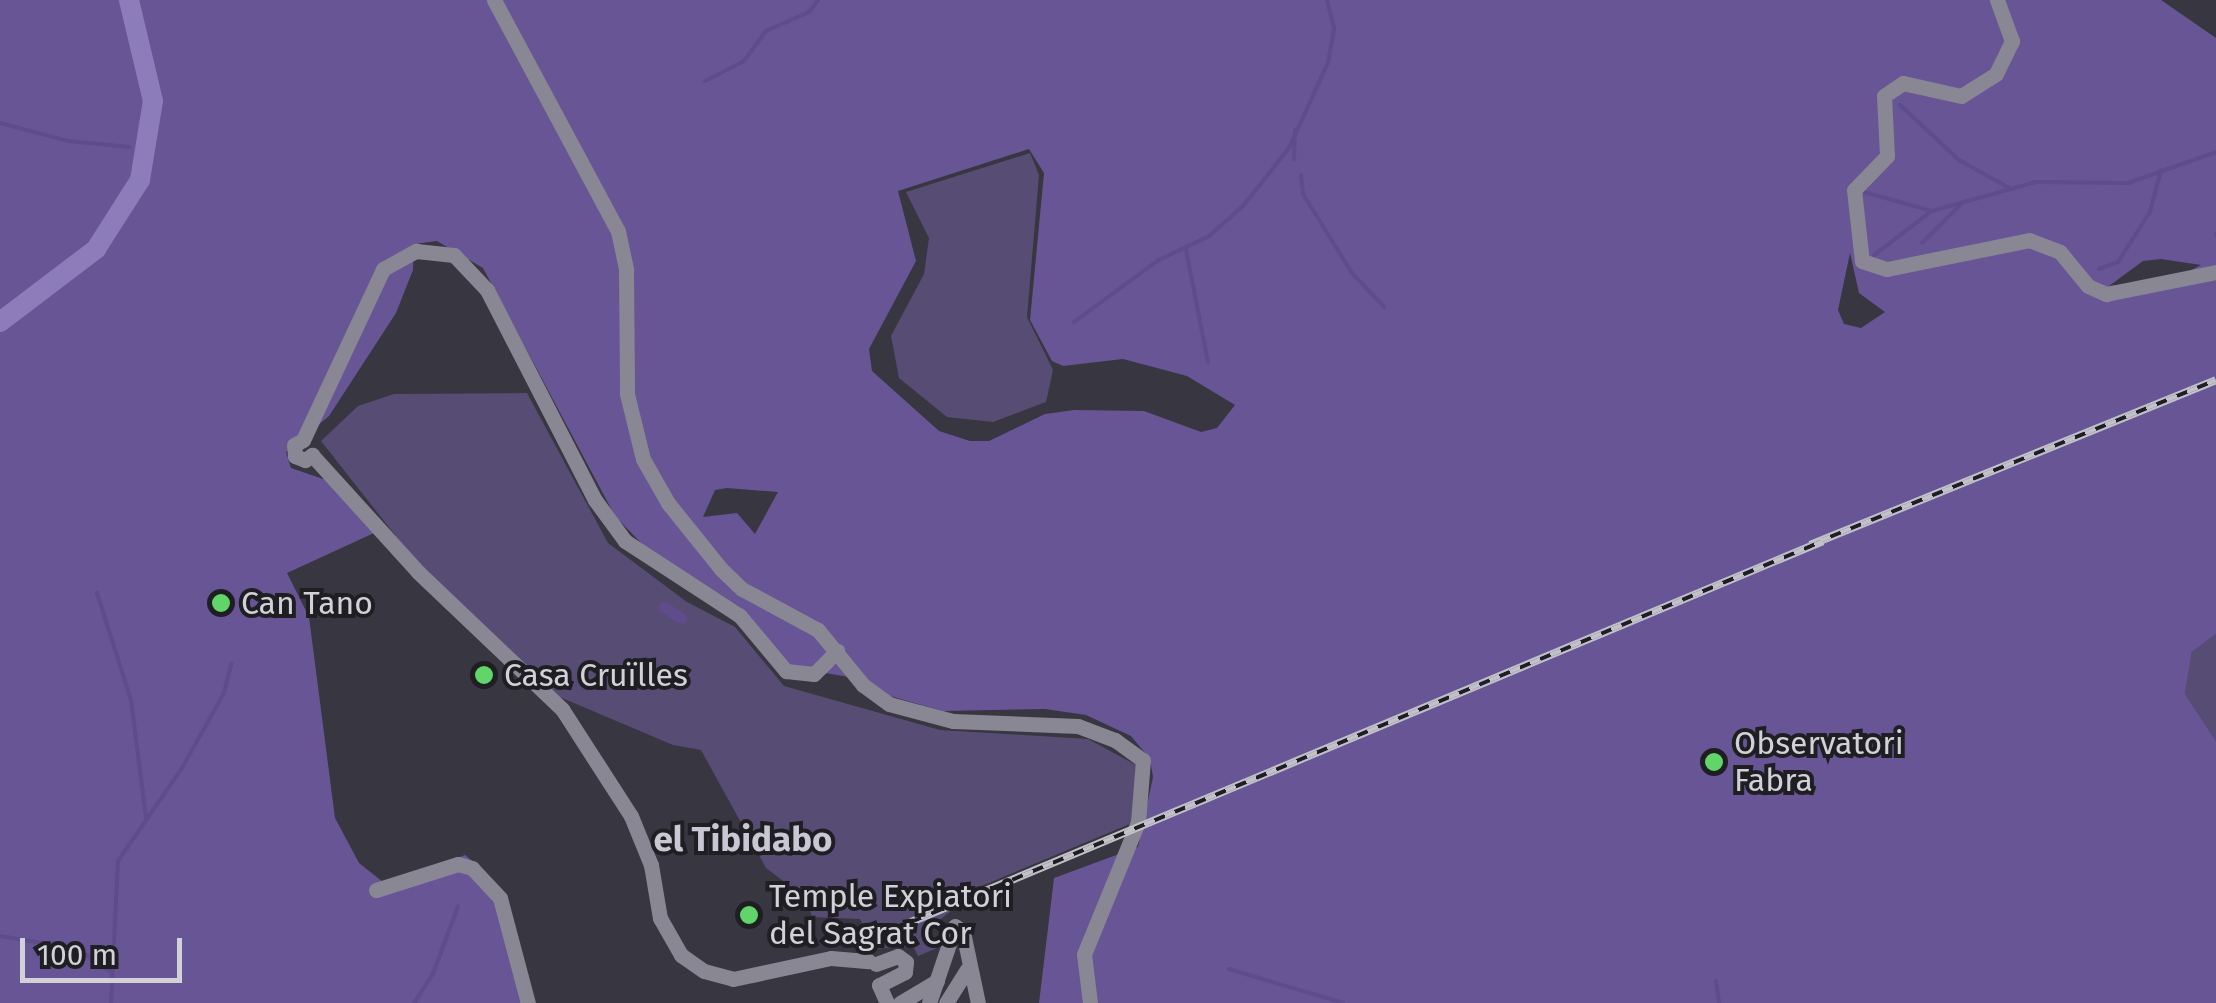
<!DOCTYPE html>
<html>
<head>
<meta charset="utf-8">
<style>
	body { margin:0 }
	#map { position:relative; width:2216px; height:1003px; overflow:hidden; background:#383640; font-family:"Fira Sans",sans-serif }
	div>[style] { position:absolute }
	.green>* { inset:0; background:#574d74 }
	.forest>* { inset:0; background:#675596 }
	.stream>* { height:4px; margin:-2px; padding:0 2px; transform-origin:2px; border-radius:2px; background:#5e4c8c }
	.canal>* { height:11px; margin:-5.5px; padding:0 5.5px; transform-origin:5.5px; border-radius:5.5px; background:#5e4c8c }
	.minor>* { height:15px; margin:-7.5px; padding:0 7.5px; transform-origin:7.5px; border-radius:7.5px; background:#898793 }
	.major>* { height:20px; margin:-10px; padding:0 10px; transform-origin:10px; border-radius:10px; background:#8d7cba }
	.rail>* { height:8px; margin-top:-4px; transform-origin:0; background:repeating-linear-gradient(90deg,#1f1e23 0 11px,#c2c1c8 0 22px); box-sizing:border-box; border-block:2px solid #c2c1c8 }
	.dots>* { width:28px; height:28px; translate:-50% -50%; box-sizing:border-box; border:5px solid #1f1e23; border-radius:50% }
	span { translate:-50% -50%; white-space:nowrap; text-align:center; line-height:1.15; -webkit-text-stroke:8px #1f1e23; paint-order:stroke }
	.poi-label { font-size:32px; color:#d2d1d8 }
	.left { translate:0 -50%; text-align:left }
	.neighbourhood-label { font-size:35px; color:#cac7d4; font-weight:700 }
	.scale { position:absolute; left:20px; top:938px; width:162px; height:45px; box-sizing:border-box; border:5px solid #d2d1d8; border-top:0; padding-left:12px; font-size:30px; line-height:35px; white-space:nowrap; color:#d2d1d8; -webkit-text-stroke:8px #1f1e23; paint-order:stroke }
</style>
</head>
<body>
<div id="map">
	<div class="green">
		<i style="clip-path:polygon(1030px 153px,1039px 175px,1027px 317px,1053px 370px,1046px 402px,993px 422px,947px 417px,899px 378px,891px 336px,924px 274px,929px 238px,906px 192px)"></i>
		<i style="clip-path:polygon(527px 393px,608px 543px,687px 602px,735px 627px,784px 686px,940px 730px,1088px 739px,1136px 765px,1132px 823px,948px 900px,951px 911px,929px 928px,937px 948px,918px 956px,913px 946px,874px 949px,860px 919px,812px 917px,807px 899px,766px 868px,701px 750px,673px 745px,548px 692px,440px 592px,321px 441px,358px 406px,394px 394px)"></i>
		<i style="clip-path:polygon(2216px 634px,2216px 741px,2185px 694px,2192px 652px)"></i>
	</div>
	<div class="forest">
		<i style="clip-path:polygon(evenodd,0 0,2161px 0,2216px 38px,2216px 634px,2192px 652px,2185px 694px,2216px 741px,2216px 1003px,1039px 1003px,1054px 878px,1138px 847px,1153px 777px,1150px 759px,1131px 736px,1086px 715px,1045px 709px,943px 711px,890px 696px,867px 680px,789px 667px,740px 607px,643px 545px,615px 516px,483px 268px,437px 241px,414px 244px,413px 270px,396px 313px,329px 416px,286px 452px,291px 468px,329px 481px,374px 533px,287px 573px,309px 617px,335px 818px,359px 863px,388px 886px,465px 855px,482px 869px,532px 1003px,0 1003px,0 0,1029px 149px,1044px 173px,1030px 320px,1052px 361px,1063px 366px,1123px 359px,1187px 376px,1235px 405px,1217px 428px,1201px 432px,1144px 411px,1074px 410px,1045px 414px,989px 441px,970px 441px,939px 431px,872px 371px,869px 349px,916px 261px,898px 191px,1029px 149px,0 0,1850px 253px,1859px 293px,1885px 312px,1861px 328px,1844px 324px,1838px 310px,1850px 253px,0 0,2161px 259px,2201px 265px,2178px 277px,2109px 286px,2143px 261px,2161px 259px,0 0,727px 488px,778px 492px,755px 534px,737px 513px,703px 517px,715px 490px,727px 488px)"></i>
	</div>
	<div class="stream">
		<i style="left:705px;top:81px;width:44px;rotate:-27.1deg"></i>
		<i style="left:744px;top:61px;width:37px;rotate:-54deg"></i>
		<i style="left:766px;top:31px;width:47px;rotate:-23.8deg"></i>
		<i style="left:809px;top:12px;width:15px;rotate:-53deg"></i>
		<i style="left:1900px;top:105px;width:81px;rotate:43deg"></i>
		<i style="left:1959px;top:160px;width:60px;rotate:29.1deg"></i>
		<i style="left:0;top:123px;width:70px;rotate:14.8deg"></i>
		<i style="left:68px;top:141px;width:62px;rotate:5.5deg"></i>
		<i style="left:1294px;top:159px;width:29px;rotate:-88deg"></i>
		<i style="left:1301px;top:175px;width:19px;rotate:84deg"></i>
		<i style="left:1303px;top:194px;width:93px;rotate:58.2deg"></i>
		<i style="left:1352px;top:273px;width:47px;rotate:46.7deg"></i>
		<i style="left:1864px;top:192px;width:71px;rotate:15.6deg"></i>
		<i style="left:1932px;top:211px;width:108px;rotate:-15.6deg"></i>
		<i style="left:2036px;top:182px;width:92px;rotate:0.6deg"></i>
		<i style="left:2128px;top:183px;width:93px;rotate:-19.4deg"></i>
		<i style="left:2216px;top:235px;width:1px;rotate:-90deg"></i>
		<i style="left:1922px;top:243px;width:55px;rotate:-45deg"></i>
		<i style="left:1186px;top:250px;width:114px;rotate:78.9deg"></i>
		<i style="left:1874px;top:255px;width:69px;rotate:-37.4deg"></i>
		<i style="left:2099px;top:269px;width:20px;rotate:-20deg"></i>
		<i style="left:2118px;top:262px;width:59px;rotate:-57.4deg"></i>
		<i style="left:2150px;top:212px;width:43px;rotate:-75.3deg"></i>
		<i style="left:1074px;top:322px;width:103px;rotate:-36.3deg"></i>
		<i style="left:1157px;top:261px;width:58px;rotate:-25.7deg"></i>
		<i style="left:1209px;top:236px;width:45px;rotate:-41.4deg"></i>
		<i style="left:1243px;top:206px;width:74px;rotate:-51.6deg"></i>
		<i style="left:1289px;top:148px;width:94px;rotate:-65.4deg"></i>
		<i style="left:1328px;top:63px;width:36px;rotate:-80deg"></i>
		<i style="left:1334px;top:28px;width:29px;rotate:-104deg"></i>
		<i style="left:97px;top:593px;width:112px;rotate:72.4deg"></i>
		<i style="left:131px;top:700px;width:118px;rotate:82.7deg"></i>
		<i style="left:0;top:936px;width:79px;rotate:9.5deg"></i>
		<i style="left:78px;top:949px;width:40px;rotate:34.9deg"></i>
		<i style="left:1229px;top:969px;width:119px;rotate:16.6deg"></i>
		<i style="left:1716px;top:981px;width:22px;rotate:82deg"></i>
		<i style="left:111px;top:1003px;width:142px;rotate:-87.2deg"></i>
		<i style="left:118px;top:861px;width:113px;rotate:-55.5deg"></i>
		<i style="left:182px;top:768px;width:86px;rotate:-60.8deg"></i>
		<i style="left:224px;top:693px;width:30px;rotate:-76deg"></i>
		<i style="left:414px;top:1003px;width:35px;rotate:-57deg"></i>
		<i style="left:433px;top:974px;width:72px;rotate:-69.8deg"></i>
	</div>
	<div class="canal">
		<i style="left:664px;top:607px;width:20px;rotate:33deg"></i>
	</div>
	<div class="minor">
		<i style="left:494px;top:0;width:262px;rotate:61.8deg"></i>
		<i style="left:618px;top:231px;width:40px;rotate:78deg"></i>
		<i style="left:626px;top:270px;width:124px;rotate:89.5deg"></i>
		<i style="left:627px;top:394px;width:67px;rotate:76.2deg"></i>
		<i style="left:643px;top:459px;width:51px;rotate:60.4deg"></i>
		<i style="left:668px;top:503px;width:85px;rotate:51.2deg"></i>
		<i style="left:721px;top:569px;width:29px;rotate:44deg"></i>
		<i style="left:742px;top:589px;width:86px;rotate:28.3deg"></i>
		<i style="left:818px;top:630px;width:71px;rotate:50.7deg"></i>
		<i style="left:863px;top:685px;width:32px;rotate:36deg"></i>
		<i style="left:889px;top:704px;width:66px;rotate:14.9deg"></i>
		<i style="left:953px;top:721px;width:125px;rotate:2.3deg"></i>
		<i style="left:1078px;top:726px;width:40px;rotate:21deg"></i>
		<i style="left:1115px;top:740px;width:34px;rotate:36deg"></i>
		<i style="left:1143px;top:760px;width:62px;rotate:94.6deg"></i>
		<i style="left:1138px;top:822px;width:143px;rotate:112.2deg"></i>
		<i style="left:1084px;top:954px;width:49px;rotate:83deg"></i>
		<i style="left:1997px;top:0;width:44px;rotate:69.9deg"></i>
		<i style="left:2012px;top:41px;width:37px;rotate:116deg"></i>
		<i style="left:1996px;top:74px;width:41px;rotate:147.8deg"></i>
		<i style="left:1961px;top:96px;width:59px;rotate:-167.4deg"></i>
		<i style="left:1903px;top:83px;width:23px;rotate:146deg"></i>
		<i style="left:1884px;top:96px;width:60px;rotate:87.1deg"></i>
		<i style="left:1887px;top:156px;width:47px;rotate:134.1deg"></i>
		<i style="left:1854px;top:190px;width:71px;rotate:83.6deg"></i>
		<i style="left:1862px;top:261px;width:26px;rotate:18deg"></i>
		<i style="left:1887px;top:269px;width:145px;rotate:-11.5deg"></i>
		<i style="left:2029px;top:240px;width:33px;rotate:21deg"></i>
		<i style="left:2060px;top:252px;width:44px;rotate:50.5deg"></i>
		<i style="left:2088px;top:286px;width:20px;rotate:24deg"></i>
		<i style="left:2106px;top:294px;width:112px;rotate:-11.3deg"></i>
		<i style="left:303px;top:440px;width:189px;rotate:-64.9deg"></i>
		<i style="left:383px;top:269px;width:38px;rotate:-29deg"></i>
		<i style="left:416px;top:251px;width:38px;rotate:6deg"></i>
		<i style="left:454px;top:255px;width:48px;rotate:46.7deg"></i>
		<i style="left:487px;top:290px;width:236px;rotate:62.8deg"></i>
		<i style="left:595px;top:500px;width:51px;rotate:53.8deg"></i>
		<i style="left:625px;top:541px;width:137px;rotate:33.1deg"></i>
		<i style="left:740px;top:616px;width:72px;rotate:50.1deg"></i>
		<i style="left:786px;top:671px;width:28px;rotate:6deg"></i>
		<i style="left:814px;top:674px;width:33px;rotate:-45deg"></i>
		<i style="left:303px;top:440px;width:10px;rotate:151deg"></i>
		<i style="left:294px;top:445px;width:11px;rotate:85deg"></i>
		<i style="left:295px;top:456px;width:11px;rotate:22deg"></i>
		<i style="left:305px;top:460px;width:9px;rotate:-36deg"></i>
		<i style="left:312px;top:455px;width:158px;rotate:47.8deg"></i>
		<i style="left:418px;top:572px;width:199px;rotate:43.6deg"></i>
		<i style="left:562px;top:709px;width:127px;rotate:57.2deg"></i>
		<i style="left:631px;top:816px;width:53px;rotate:67.8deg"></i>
		<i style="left:651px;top:865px;width:54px;rotate:80.4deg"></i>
		<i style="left:660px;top:918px;width:43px;rotate:60.4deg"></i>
		<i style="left:681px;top:955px;width:28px;rotate:35deg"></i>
		<i style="left:704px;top:971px;width:30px;rotate:15deg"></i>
		<i style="left:733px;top:979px;width:100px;rotate:-12.1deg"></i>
		<i style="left:831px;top:958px;width:38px;rotate:5deg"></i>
		<i style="left:376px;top:890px;width:86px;rotate:-17.6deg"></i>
		<i style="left:458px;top:864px;width:15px;rotate:16deg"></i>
		<i style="left:472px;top:868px;width:41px;rotate:47deg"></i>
		<i style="left:500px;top:898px;width:109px;rotate:75.1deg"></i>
		<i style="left:876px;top:964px;width:23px;rotate:-20deg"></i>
		<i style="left:898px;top:956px;width:10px;rotate:37deg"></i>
		<i style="left:906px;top:962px;width:10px;rotate:96deg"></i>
		<i style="left:905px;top:972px;width:29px;rotate:153deg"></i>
		<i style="left:879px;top:985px;width:20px;rotate:66deg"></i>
		<i style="left:900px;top:1003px;width:43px;rotate:-30.7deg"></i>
		<i style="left:929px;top:1003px;width:81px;rotate:-71.3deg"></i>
		<i style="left:955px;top:926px;width:10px;rotate:37deg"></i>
		<i style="left:963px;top:932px;width:73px;rotate:78.1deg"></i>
		<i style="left:946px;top:1003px;width:39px;rotate:-58deg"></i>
	</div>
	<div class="major">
		<i style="left:0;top:322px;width:121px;rotate:-37.2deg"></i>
		<i style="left:96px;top:249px;width:82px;rotate:-57.5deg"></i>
		<i style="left:140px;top:180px;width:80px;rotate:-80.7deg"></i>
		<i style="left:153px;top:101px;width:104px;rotate:-103.4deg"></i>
	</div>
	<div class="rail">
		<i style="left:1810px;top:545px;width:438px;rotate:-22.1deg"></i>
		<i style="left:911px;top:922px;width:988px;rotate:-22.67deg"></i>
	</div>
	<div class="dots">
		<i style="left:221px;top:603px;background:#61d56a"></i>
		<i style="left:484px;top:675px;background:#61d56a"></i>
		<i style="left:1714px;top:762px;background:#61d56a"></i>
		<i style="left:749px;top:915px;background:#61d56a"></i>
	</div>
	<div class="poi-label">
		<span class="left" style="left:241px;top:603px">Can Tano</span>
		<span class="left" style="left:504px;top:675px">Casa Cruïlles</span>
		<span class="left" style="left:1734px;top:762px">Observatori<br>Fabra</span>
		<span class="left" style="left:769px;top:915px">Temple Expiatori<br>del Sagrat Cor</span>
	</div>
	<div class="neighbourhood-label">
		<span style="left:743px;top:839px">el Tibidabo</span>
	</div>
	<div class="scale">100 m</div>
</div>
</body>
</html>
